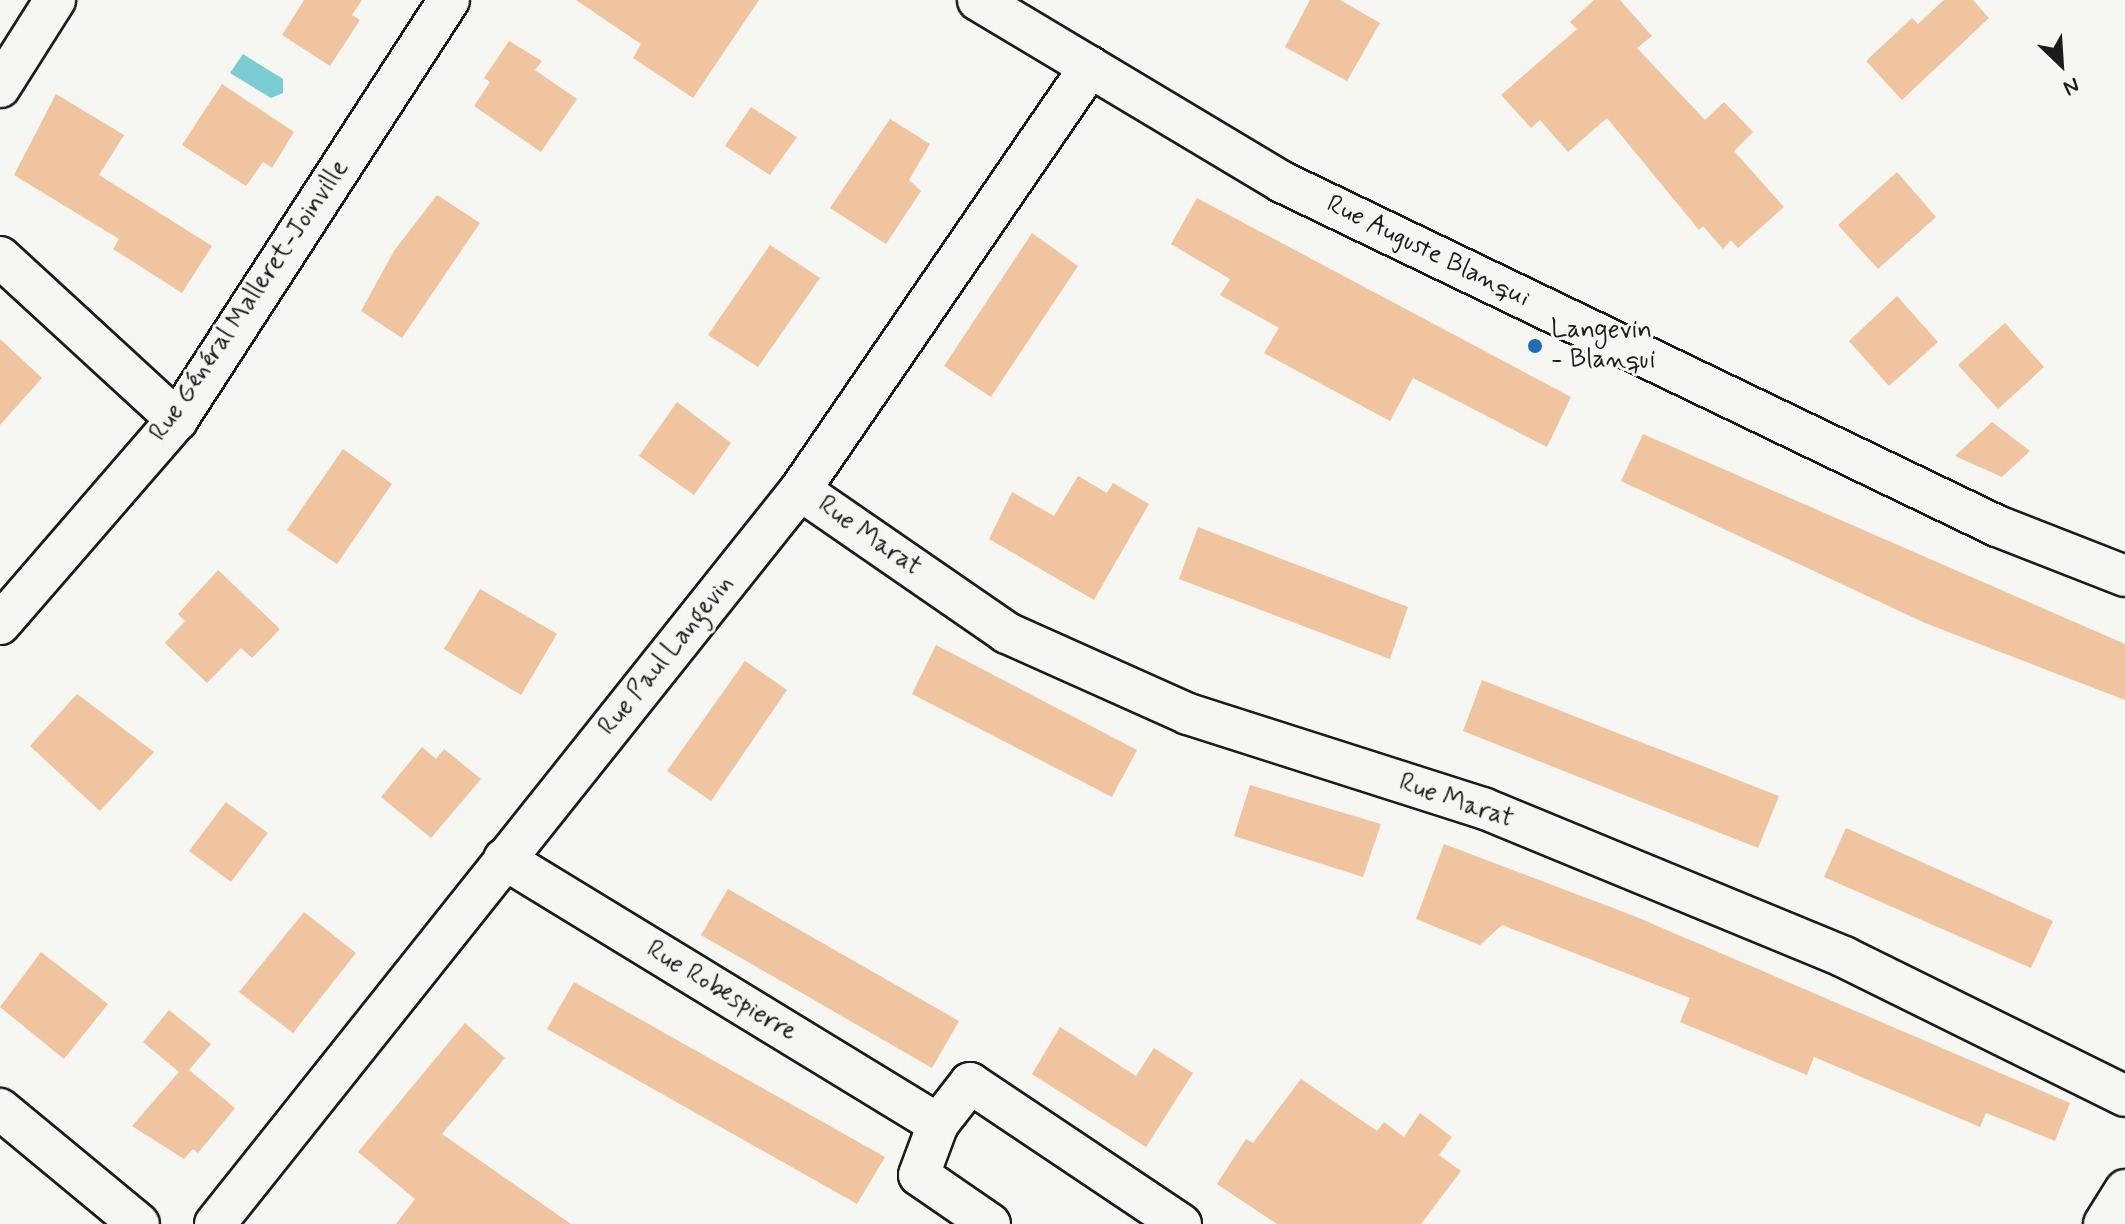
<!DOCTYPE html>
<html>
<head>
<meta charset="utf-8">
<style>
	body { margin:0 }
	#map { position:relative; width:2125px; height:1224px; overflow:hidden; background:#f6f6f2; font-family:Mynerve,sans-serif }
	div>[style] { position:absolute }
	.water>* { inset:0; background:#7bccd2 }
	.building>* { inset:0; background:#f1c4a0 }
	.roads { filter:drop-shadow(2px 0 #1c1c1c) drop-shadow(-2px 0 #1c1c1c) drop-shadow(0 2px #1c1c1c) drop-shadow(0 -2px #1c1c1c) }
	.minor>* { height:40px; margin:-20px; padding:0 20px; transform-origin:20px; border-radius:20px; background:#f6f6f2 }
	.dots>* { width:22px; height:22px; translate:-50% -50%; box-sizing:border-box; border:4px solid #f6f6f2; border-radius:50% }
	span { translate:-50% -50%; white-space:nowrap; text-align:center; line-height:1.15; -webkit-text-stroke:6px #f6f6f2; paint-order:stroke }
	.street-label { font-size:26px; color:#1c1c1c }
	.poi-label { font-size:26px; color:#1c1c1c }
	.left { translate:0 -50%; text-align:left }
	.north { position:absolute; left:2021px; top:24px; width:80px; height:80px; -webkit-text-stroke:6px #f6f6f2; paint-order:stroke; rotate:155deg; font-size:22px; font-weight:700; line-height:32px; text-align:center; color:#1c1c1c }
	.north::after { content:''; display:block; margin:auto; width:28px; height:36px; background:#1c1c1c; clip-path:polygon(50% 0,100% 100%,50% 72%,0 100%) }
</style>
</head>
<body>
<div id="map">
	<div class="water">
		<i style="clip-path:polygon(243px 54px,283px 79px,283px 93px,271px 98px,230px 73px)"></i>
	</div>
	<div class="building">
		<i style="clip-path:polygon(304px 0,362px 0,352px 15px,360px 20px,330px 66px,282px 35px)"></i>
		<i style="clip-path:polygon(576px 0,759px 0,693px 98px,633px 58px,641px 44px)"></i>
		<i style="clip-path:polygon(1310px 0,1340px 0,1380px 23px,1347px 81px,1285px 47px)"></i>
		<i style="clip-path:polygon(1594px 0,1620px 0,1652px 36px,1637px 48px,1705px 120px,1724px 102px,1753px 132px,1734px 151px,1784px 207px,1738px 248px,1731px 240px,1723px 249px,1703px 226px,1699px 230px,1607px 118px,1568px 152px,1540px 120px,1531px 128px,1501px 95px,1577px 29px,1570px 22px)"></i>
		<i style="clip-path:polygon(1944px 0,1973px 0,1989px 18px,1902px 100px,1866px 61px,1912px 18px,1918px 24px)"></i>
		<i style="clip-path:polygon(509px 41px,542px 61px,535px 70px,577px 99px,541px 152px,474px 106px,490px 82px,484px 78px)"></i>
		<i style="clip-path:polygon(222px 84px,294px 132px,272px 168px,263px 162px,246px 186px,182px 145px)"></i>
		<i style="clip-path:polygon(56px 94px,124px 135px,99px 175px,212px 246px,182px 293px,113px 249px,119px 239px,14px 175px)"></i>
		<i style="clip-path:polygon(751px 107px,797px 137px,770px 175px,725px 146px)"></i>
		<i style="clip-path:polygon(890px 119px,930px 144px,909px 180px,921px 191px,886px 244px,830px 208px)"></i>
		<i style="clip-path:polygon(1897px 172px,1936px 217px,1878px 269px,1838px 225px)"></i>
		<i style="clip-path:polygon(437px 195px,480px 223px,402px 338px,361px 311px,394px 251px)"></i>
		<i style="clip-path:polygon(1197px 198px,1571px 397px,1547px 447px,1413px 378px,1390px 421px,1264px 353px,1279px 328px,1220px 295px,1230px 279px,1171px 244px)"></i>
		<i style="clip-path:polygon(1032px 233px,1078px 266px,991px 397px,944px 366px)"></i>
		<i style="clip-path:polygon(770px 245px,820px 278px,758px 367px,708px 335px)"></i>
		<i style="clip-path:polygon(1897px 296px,1938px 342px,1889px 386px,1849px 341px)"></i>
		<i style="clip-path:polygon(2005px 323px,2044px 367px,1998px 409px,1958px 365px)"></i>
		<i style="clip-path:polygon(0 339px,42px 378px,0 425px)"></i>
		<i style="clip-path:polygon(677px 402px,731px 443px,694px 495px,639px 456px)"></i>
		<i style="clip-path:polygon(1992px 422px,2030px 451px,2002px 477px,1955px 456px)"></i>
		<i style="clip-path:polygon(1643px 434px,2125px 644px,2125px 700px,1925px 623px,1621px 481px)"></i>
		<i style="clip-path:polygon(343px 449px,392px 484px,337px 564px,287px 530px)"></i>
		<i style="clip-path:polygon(1078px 476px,1107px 493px,1113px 483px,1149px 504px,1094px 600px,989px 539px,1012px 492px,1054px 516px)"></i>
		<i style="clip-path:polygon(1198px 527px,1408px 607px,1390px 659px,1179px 579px)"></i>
		<i style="clip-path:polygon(218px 570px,280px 629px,252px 658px,241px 648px,207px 683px,165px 643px,185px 621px,178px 614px)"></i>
		<i style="clip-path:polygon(480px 589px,557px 634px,521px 695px,444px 649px)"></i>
		<i style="clip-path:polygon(936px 645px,1137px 750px,1112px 797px,912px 694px)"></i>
		<i style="clip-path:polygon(745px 661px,787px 690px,711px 801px,667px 771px)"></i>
		<i style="clip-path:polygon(1482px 680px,1779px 796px,1758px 848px,1463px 731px)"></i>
		<i style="clip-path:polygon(77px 694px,154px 752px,100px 811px,30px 746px)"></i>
		<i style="clip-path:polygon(422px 747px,436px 759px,444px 749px,481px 779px,431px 838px,381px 797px)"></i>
		<i style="clip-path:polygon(1250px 785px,1381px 824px,1363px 877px,1234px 836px)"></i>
		<i style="clip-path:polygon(226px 802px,268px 833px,231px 882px,189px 851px)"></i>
		<i style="clip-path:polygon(1846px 828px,2053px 921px,2031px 968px,1824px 877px)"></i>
		<i style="clip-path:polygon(1444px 844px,1634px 916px,2070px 1103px,2055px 1141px,1986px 1113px,1980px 1127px,1814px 1057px,1807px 1075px,1680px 1022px,1690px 998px,1502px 925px,1480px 945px,1416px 919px)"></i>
		<i style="clip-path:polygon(728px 889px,959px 1021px,932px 1068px,701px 935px)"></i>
		<i style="clip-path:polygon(304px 912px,356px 953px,293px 1033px,239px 992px)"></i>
		<i style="clip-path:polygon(41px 952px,108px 1004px,64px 1059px,0 1007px)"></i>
		<i style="clip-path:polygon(574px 982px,885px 1157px,857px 1204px,547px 1029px)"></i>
		<i style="clip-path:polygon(169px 1010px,211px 1044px,189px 1070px,235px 1108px,198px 1153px,193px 1149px,184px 1159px,132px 1126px,179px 1072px,143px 1042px)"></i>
		<i style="clip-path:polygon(465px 1023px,505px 1058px,442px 1134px,571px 1224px,396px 1224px,415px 1199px,358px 1152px)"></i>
		<i style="clip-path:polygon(1060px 1027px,1136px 1076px,1154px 1048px,1193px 1073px,1146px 1147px,1032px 1074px)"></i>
		<i style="clip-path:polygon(1301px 1079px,1377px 1131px,1384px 1122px,1404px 1137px,1420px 1113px,1452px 1137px,1439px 1155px,1461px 1171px,1421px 1224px,1277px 1224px,1217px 1184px,1246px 1139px,1253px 1143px)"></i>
	</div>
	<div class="roads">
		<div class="minor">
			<i style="left:978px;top:0;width:354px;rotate:30.9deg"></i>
			<i style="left:1282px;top:182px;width:793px;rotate:25.69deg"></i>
			<i style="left:1997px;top:526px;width:137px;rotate:21.3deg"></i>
			<i style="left:0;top:87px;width:103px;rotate:-57.7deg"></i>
			<i style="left:0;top:257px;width:241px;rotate:42.6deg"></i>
			<i style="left:800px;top:490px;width:252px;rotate:34.6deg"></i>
			<i style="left:1007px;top:633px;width:198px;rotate:24.1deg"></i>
			<i style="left:1188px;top:714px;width:310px;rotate:17.7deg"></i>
			<i style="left:1483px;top:808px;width:391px;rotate:22.4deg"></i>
			<i style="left:1844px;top:957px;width:313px;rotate:26.3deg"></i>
			<i style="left:0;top:624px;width:270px;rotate:-49.1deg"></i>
			<i style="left:177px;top:420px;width:500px;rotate:-57.07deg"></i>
			<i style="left:504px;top:859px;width:509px;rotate:31.41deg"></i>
			<i style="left:0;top:1109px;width:180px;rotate:39.6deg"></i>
			<i style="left:215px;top:1224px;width:939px;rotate:-51.45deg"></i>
			<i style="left:800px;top:490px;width:513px;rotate:-55.57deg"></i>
			<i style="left:990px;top:1224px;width:86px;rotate:-145.4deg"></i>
			<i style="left:919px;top:1175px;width:54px;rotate:-69.6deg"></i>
			<i style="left:938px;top:1124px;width:52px;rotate:-52deg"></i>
			<i style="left:970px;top:1083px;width:254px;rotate:33.8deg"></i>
			<i style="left:2104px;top:1224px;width:40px;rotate:-58deg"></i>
		</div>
	</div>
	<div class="dots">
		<i style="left:1535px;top:346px;background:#1f6fb2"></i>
	</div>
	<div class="street-label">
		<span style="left:1428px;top:252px;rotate:26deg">Rue Auguste Blanqui</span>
		<span style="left:250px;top:301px;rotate:-56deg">Rue Général Malleret-Joinville</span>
		<span style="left:869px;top:537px;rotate:35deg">Rue Marat</span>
		<span style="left:667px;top:656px;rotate:-51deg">Rue Paul Langevin</span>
		<span style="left:1456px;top:802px;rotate:19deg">Rue Marat</span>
		<span style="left:721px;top:992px;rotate:31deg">Rue Robespierre</span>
	</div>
	<div class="poi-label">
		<span class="left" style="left:1551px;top:346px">Langevin<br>- Blanqui</span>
	</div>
	<div class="north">N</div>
</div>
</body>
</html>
